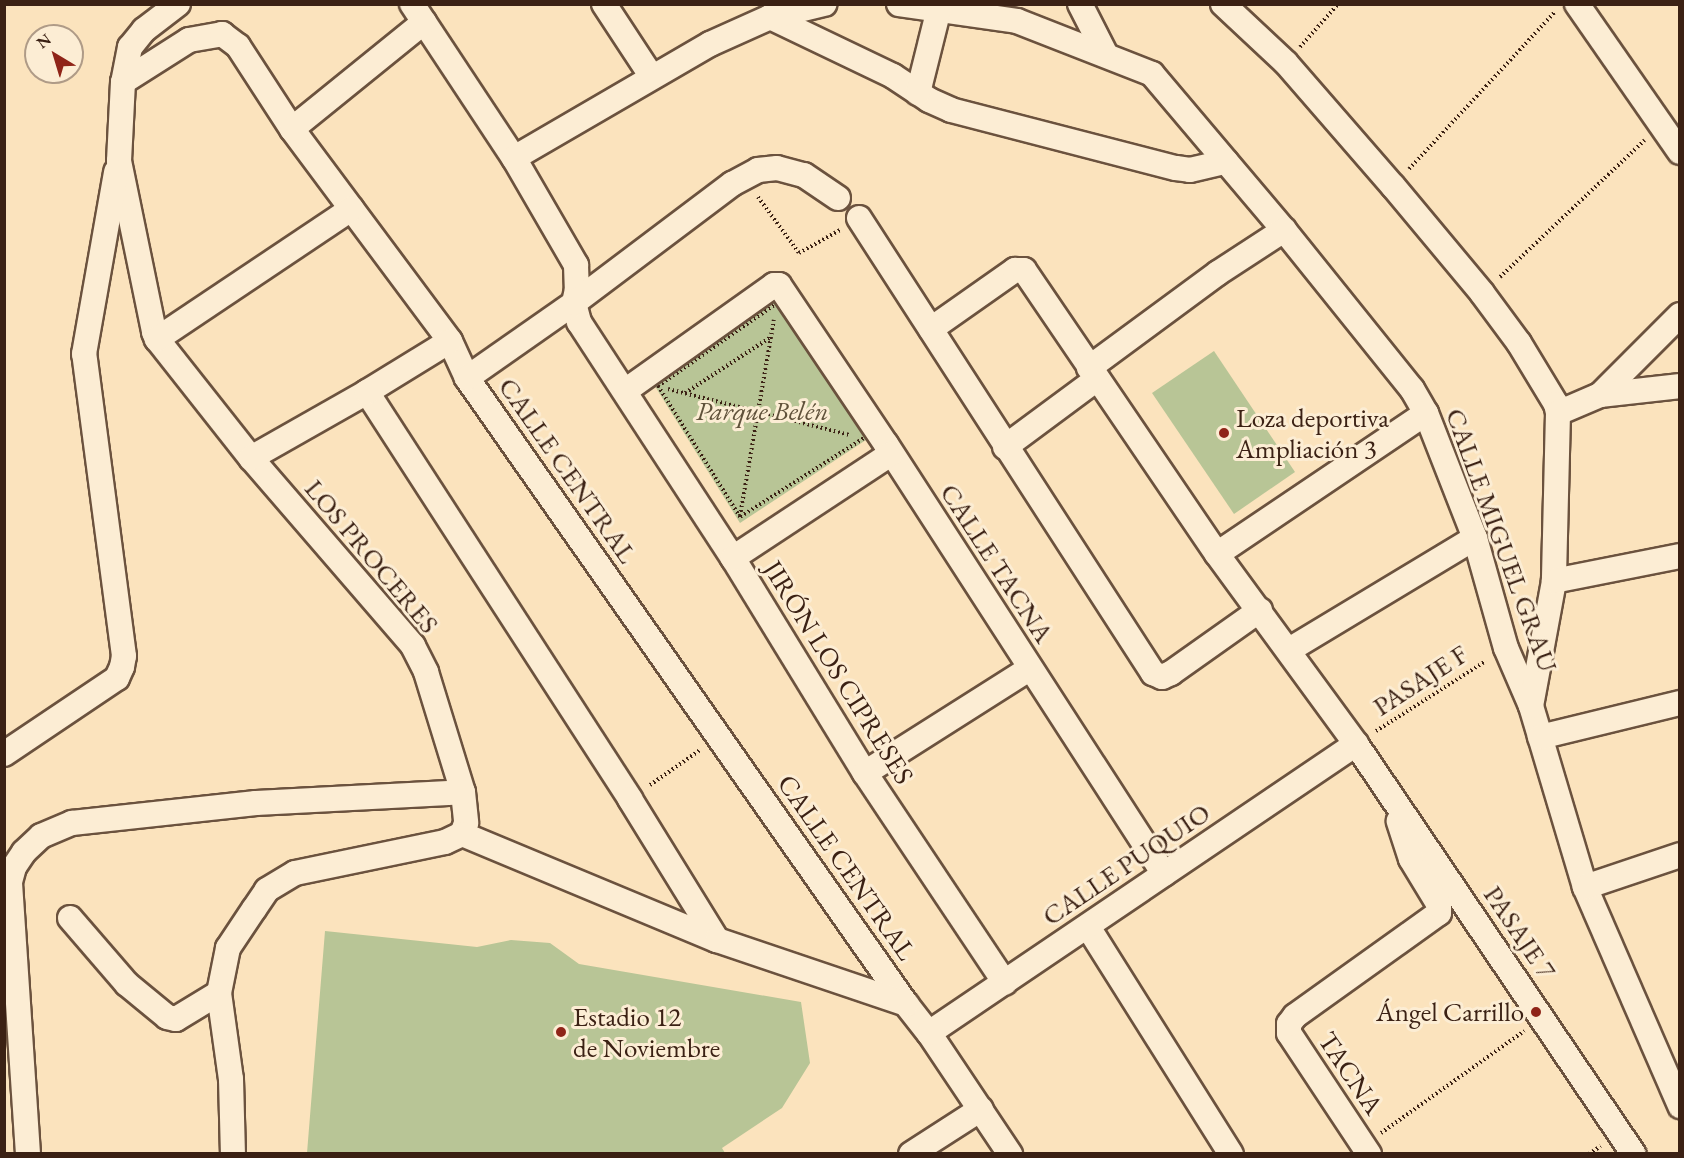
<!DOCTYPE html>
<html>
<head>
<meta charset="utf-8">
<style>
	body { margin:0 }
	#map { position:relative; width:1684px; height:1158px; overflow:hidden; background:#fbe3bd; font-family:"EB Garamond",serif }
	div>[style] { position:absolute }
	.green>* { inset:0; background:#b8c596 }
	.path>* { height:4px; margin-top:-2px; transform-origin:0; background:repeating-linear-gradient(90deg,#3b2114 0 1.5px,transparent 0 4.5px) }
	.roads { filter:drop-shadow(2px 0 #6b523e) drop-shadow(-2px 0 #6b523e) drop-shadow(0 2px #6b523e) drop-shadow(0 -2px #6b523e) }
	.minor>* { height:24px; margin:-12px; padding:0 12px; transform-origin:12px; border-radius:12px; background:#fcedd4 }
	.dots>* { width:16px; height:16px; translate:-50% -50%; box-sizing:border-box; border:3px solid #fcedd4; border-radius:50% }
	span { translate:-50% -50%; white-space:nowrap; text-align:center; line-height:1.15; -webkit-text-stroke:6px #fcedd4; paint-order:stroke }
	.park-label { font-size:27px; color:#60523b; font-style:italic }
	.poi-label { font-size:27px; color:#3b2114 }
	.left { translate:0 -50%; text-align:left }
	.right { translate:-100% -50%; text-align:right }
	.street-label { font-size:27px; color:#3b2114 }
	.frame { position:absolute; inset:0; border:6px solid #3b2114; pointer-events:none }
	.north { position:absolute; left:24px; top:24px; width:60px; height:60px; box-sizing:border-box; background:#fcedd4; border:2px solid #af9b87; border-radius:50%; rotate:322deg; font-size:16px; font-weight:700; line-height:24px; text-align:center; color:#3b2114 }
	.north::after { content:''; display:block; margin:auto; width:21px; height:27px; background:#8f2418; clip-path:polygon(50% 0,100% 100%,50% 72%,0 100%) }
</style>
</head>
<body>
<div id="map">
	<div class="green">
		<i style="clip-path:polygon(778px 297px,872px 436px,740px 523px,653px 383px)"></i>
		<i style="clip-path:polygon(1214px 351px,1295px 472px,1234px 514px,1152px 393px)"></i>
		<i style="clip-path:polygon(325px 931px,477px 947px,511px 940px,550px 943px,579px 964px,801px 1002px,810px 1063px,782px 1108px,722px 1148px,725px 1153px,307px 1153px)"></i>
	</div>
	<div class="path">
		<i style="left:1300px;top:47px;width:57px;rotate:-48.5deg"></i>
		<i style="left:1409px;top:169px;width:214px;rotate:-47.1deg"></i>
		<i style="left:758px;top:197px;width:69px;rotate:53.8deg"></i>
		<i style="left:799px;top:253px;width:47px;rotate:-29.3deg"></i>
		<i style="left:1500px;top:277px;width:199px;rotate:-43.4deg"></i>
		<i style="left:777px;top:303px;width:161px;rotate:55.9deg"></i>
		<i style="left:867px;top:436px;width:151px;rotate:147.5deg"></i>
		<i style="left:740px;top:517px;width:155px;rotate:-122deg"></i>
		<i style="left:658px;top:386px;width:145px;rotate:-34.9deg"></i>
		<i style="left:668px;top:389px;width:188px;rotate:14.2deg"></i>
		<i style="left:685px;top:393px;width:103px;rotate:-33.1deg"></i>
		<i style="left:740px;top:516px;width:199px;rotate:-80.2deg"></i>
		<i style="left:1376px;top:731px;width:130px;rotate:-32.5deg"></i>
		<i style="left:650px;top:785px;width:61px;rotate:-35deg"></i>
		<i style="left:1381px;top:1133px;width:176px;rotate:-35.5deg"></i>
		<i style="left:1589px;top:1154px;width:14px;rotate:-34deg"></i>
	</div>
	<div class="roads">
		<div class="minor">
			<i style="left:178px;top:4px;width:43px;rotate:142.6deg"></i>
			<i style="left:144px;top:30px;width:22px;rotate:129deg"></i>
			<i style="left:130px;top:47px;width:36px;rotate:101deg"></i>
			<i style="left:123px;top:82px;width:79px;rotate:92.9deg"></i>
			<i style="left:119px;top:161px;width:175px;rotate:78.4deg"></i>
			<i style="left:154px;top:332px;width:8px;rotate:67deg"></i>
			<i style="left:157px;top:339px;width:152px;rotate:51.7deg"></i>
			<i style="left:251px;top:458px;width:248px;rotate:49.2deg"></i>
			<i style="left:413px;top:646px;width:29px;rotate:63deg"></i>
			<i style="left:426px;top:672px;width:126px;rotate:72.9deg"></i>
			<i style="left:463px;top:792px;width:31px;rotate:84deg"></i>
			<i style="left:466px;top:823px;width:12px;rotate:110deg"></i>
			<i style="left:462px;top:834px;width:19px;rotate:155deg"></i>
			<i style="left:445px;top:842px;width:153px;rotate:168.3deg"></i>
			<i style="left:295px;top:873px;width:33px;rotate:149deg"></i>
			<i style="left:267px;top:890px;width:23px;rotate:124deg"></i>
			<i style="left:254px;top:909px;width:47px;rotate:123.7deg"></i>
			<i style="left:228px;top:948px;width:46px;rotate:101.3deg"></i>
			<i style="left:219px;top:993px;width:87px;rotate:82.1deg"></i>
			<i style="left:231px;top:1079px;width:75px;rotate:88.5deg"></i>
			<i style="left:412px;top:4px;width:185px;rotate:56.5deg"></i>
			<i style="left:514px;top:158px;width:124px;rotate:59.9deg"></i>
			<i style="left:576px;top:265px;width:24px;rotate:88deg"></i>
			<i style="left:577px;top:289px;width:14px;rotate:102deg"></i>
			<i style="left:574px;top:303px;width:20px;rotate:75deg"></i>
			<i style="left:579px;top:322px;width:282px;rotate:56.9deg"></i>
			<i style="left:733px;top:558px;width:252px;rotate:58.5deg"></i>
			<i style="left:865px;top:773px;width:252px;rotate:56.3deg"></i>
			<i style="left:604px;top:4px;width:87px;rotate:56.7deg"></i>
			<i style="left:899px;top:4px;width:119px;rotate:8.2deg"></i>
			<i style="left:1017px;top:21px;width:145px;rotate:21.4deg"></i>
			<i style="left:1152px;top:74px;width:204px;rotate:49.8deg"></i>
			<i style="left:1284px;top:230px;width:204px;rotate:51.2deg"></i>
			<i style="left:1412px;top:389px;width:28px;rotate:60deg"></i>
			<i style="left:1426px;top:413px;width:134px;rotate:68.6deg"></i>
			<i style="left:1475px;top:538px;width:114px;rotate:74.3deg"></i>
			<i style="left:1506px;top:648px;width:63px;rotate:66.7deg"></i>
			<i style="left:1531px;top:706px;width:189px;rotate:73.4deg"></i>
			<i style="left:1585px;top:887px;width:239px;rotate:66.5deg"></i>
			<i style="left:1080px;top:4px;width:57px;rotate:63deg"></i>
			<i style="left:1223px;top:4px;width:86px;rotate:43.1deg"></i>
			<i style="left:1286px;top:63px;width:163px;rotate:49deg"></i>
			<i style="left:1393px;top:186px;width:139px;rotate:50.2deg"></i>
			<i style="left:1482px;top:293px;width:62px;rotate:53.5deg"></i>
			<i style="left:1519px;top:343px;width:71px;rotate:58.8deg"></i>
			<i style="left:1556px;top:404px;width:9px;rotate:77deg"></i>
			<i style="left:1558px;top:413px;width:168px;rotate:91.4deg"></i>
			<i style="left:1554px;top:581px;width:127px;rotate:100.4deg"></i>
			<i style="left:1577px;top:4px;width:180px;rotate:55.2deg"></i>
			<i style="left:770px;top:17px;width:136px;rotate:25.6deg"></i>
			<i style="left:893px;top:76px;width:43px;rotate:33.7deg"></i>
			<i style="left:929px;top:100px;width:24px;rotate:24deg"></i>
			<i style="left:951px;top:110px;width:232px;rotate:14.5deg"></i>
			<i style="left:1176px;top:168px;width:14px;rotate:8deg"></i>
			<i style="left:1190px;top:170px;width:37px;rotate:-13deg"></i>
			<i style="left:123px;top:82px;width:78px;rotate:-32.5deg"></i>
			<i style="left:189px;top:40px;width:34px;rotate:-10deg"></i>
			<i style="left:222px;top:34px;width:20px;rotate:37deg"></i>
			<i style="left:238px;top:46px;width:99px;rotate:57deg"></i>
			<i style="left:292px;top:129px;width:264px;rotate:53.3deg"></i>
			<i style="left:450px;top:341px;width:41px;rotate:65.3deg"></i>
			<i style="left:467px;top:378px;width:765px;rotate:54.96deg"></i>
			<i style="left:906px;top:1004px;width:37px;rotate:52deg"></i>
			<i style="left:929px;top:1033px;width:146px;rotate:56.2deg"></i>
			<i style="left:918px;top:93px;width:87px;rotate:-76deg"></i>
			<i style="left:292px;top:129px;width:170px;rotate:-39deg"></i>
			<i style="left:514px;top:158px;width:227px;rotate:-30.2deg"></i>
			<i style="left:710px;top:44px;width:66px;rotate:-24.2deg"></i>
			<i style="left:770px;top:17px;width:56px;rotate:-13.5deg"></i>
			<i style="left:859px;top:218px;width:542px;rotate:57.13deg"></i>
			<i style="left:1153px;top:673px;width:10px;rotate:24deg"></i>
			<i style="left:1162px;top:677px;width:10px;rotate:-24deg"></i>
			<i style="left:1171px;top:673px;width:109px;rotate:-35.3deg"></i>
			<i style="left:931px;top:329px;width:103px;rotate:-35.1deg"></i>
			<i style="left:1015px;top:270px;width:9px"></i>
			<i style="left:1024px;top:270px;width:343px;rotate:55.8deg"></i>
			<i style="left:1217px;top:554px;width:235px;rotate:53.8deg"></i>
			<i style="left:1356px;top:744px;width:495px;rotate:55.9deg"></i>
			<i style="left:157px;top:339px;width:234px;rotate:-33.8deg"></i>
			<i style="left:1089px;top:368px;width:160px;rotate:-36.4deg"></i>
			<i style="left:1218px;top:273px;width:79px;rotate:-33.1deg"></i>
			<i style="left:467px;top:378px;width:131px;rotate:-35deg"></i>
			<i style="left:574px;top:303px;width:198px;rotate:-37deg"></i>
			<i style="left:732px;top:184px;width:30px;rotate:-28deg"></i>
			<i style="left:758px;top:170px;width:19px;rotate:-6deg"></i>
			<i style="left:777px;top:168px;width:28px;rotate:15deg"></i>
			<i style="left:804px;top:175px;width:41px;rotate:34.1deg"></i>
			<i style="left:625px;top:391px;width:183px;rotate:-35.4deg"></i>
			<i style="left:774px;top:285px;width:5px"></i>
			<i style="left:779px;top:285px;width:192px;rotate:56.1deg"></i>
			<i style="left:886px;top:444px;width:512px;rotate:57.12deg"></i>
			<i style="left:367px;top:392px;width:485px;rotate:57.1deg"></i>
			<i style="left:630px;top:799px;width:166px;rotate:58.3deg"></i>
			<i style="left:1600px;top:395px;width:113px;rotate:-45deg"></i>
			<i style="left:1558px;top:413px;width:46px;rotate:-23.2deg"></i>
			<i style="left:1600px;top:395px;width:81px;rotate:-6.4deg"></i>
			<i style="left:1005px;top:447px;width:114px;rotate:-36.5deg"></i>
			<i style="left:251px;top:458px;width:133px;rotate:-29.6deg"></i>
			<i style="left:367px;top:392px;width:97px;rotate:-31.6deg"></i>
			<i style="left:1217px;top:554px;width:252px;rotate:-34deg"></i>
			<i style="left:733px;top:558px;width:189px;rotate:-33.4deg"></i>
			<i style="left:1554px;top:581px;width:128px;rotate:-11.2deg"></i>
			<i style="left:1289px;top:650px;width:217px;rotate:-31.1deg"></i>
			<i style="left:1540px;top:737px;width:144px;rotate:-13.7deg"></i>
			<i style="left:4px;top:754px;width:136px;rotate:-33.9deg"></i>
			<i style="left:117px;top:678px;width:12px;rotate:-66deg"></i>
			<i style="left:122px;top:667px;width:11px;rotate:-80deg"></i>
			<i style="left:124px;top:656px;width:305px;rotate:-97.5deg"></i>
			<i style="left:84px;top:354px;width:185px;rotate:-80deg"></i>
			<i style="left:865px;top:773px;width:194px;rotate:-32.4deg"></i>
			<i style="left:462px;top:834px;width:276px;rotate:22.6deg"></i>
			<i style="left:717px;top:940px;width:200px;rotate:18.7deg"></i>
			<i style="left:1585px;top:887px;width:100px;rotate:-18.6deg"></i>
			<i style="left:70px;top:918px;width:87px;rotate:49.2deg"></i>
			<i style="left:127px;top:984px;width:52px;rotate:39.5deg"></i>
			<i style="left:167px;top:1017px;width:9px;rotate:13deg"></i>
			<i style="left:176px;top:1019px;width:50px;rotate:-31.2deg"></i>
			<i style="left:1088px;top:927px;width:268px;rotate:57.8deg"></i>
			<i style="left:929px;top:1033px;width:516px;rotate:-34.09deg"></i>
			<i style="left:28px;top:1154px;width:273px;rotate:-93.8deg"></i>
			<i style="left:10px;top:882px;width:16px;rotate:-75deg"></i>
			<i style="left:14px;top:867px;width:18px;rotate:-56deg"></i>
			<i style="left:24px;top:852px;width:23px;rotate:-43deg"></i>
			<i style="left:41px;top:836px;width:34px;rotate:-23deg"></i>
			<i style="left:72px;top:823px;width:185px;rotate:-6.2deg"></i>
			<i style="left:256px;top:803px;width:207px;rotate:-3deg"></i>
			<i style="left:911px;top:1154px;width:83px;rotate:-32.7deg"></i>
			<i style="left:1369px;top:1154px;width:145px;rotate:-123.5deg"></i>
			<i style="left:1289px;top:1033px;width:9px;rotate:-90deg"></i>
			<i style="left:1289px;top:1024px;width:10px;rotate:-53deg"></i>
			<i style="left:1295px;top:1016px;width:177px;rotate:-35.6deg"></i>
			<i style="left:1439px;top:913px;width:8px;rotate:-90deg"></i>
			<i style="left:1439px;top:905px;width:54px;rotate:-121.3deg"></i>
			<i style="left:1411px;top:859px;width:40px;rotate:-108deg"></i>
		</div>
	</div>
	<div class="dots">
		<i style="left:1224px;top:433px;background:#8f2418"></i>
		<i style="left:1536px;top:1012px;background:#8f2418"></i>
		<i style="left:561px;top:1032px;background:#8f2418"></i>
	</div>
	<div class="park-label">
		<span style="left:762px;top:411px">Parque Belén</span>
	</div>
	<div class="poi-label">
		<span class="left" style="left:1236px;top:433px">Loza deportiva<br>Ampliación 3</span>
		<span class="right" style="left:1524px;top:1012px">Ángel Carrillo</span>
		<span class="left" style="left:573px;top:1032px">Estadio 12<br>de Noviembre</span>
	</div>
	<div class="street-label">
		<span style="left:568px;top:470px;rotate:55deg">CALLE CENTRAL</span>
		<span style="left:1502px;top:540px;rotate:70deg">CALLE MIGUEL GRAU</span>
		<span style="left:372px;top:556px;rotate:50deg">LOS PROCERES</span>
		<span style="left:997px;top:563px;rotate:57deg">CALLE TACNA</span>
		<span style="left:839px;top:672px;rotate:58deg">JIRÓN LOS CIPRESES</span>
		<span style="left:1420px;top:680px;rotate:-33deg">PASAJE F</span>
		<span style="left:1126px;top:864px;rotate:-34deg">CALLE PUQUIO</span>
		<span style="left:847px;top:867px;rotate:55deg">CALLE CENTRAL</span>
		<span style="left:1520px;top:932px;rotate:56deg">PASAJE 7</span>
		<span style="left:1351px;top:1073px;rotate:56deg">TACNA</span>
	</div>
	<div class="frame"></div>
	<div class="north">N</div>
</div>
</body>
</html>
